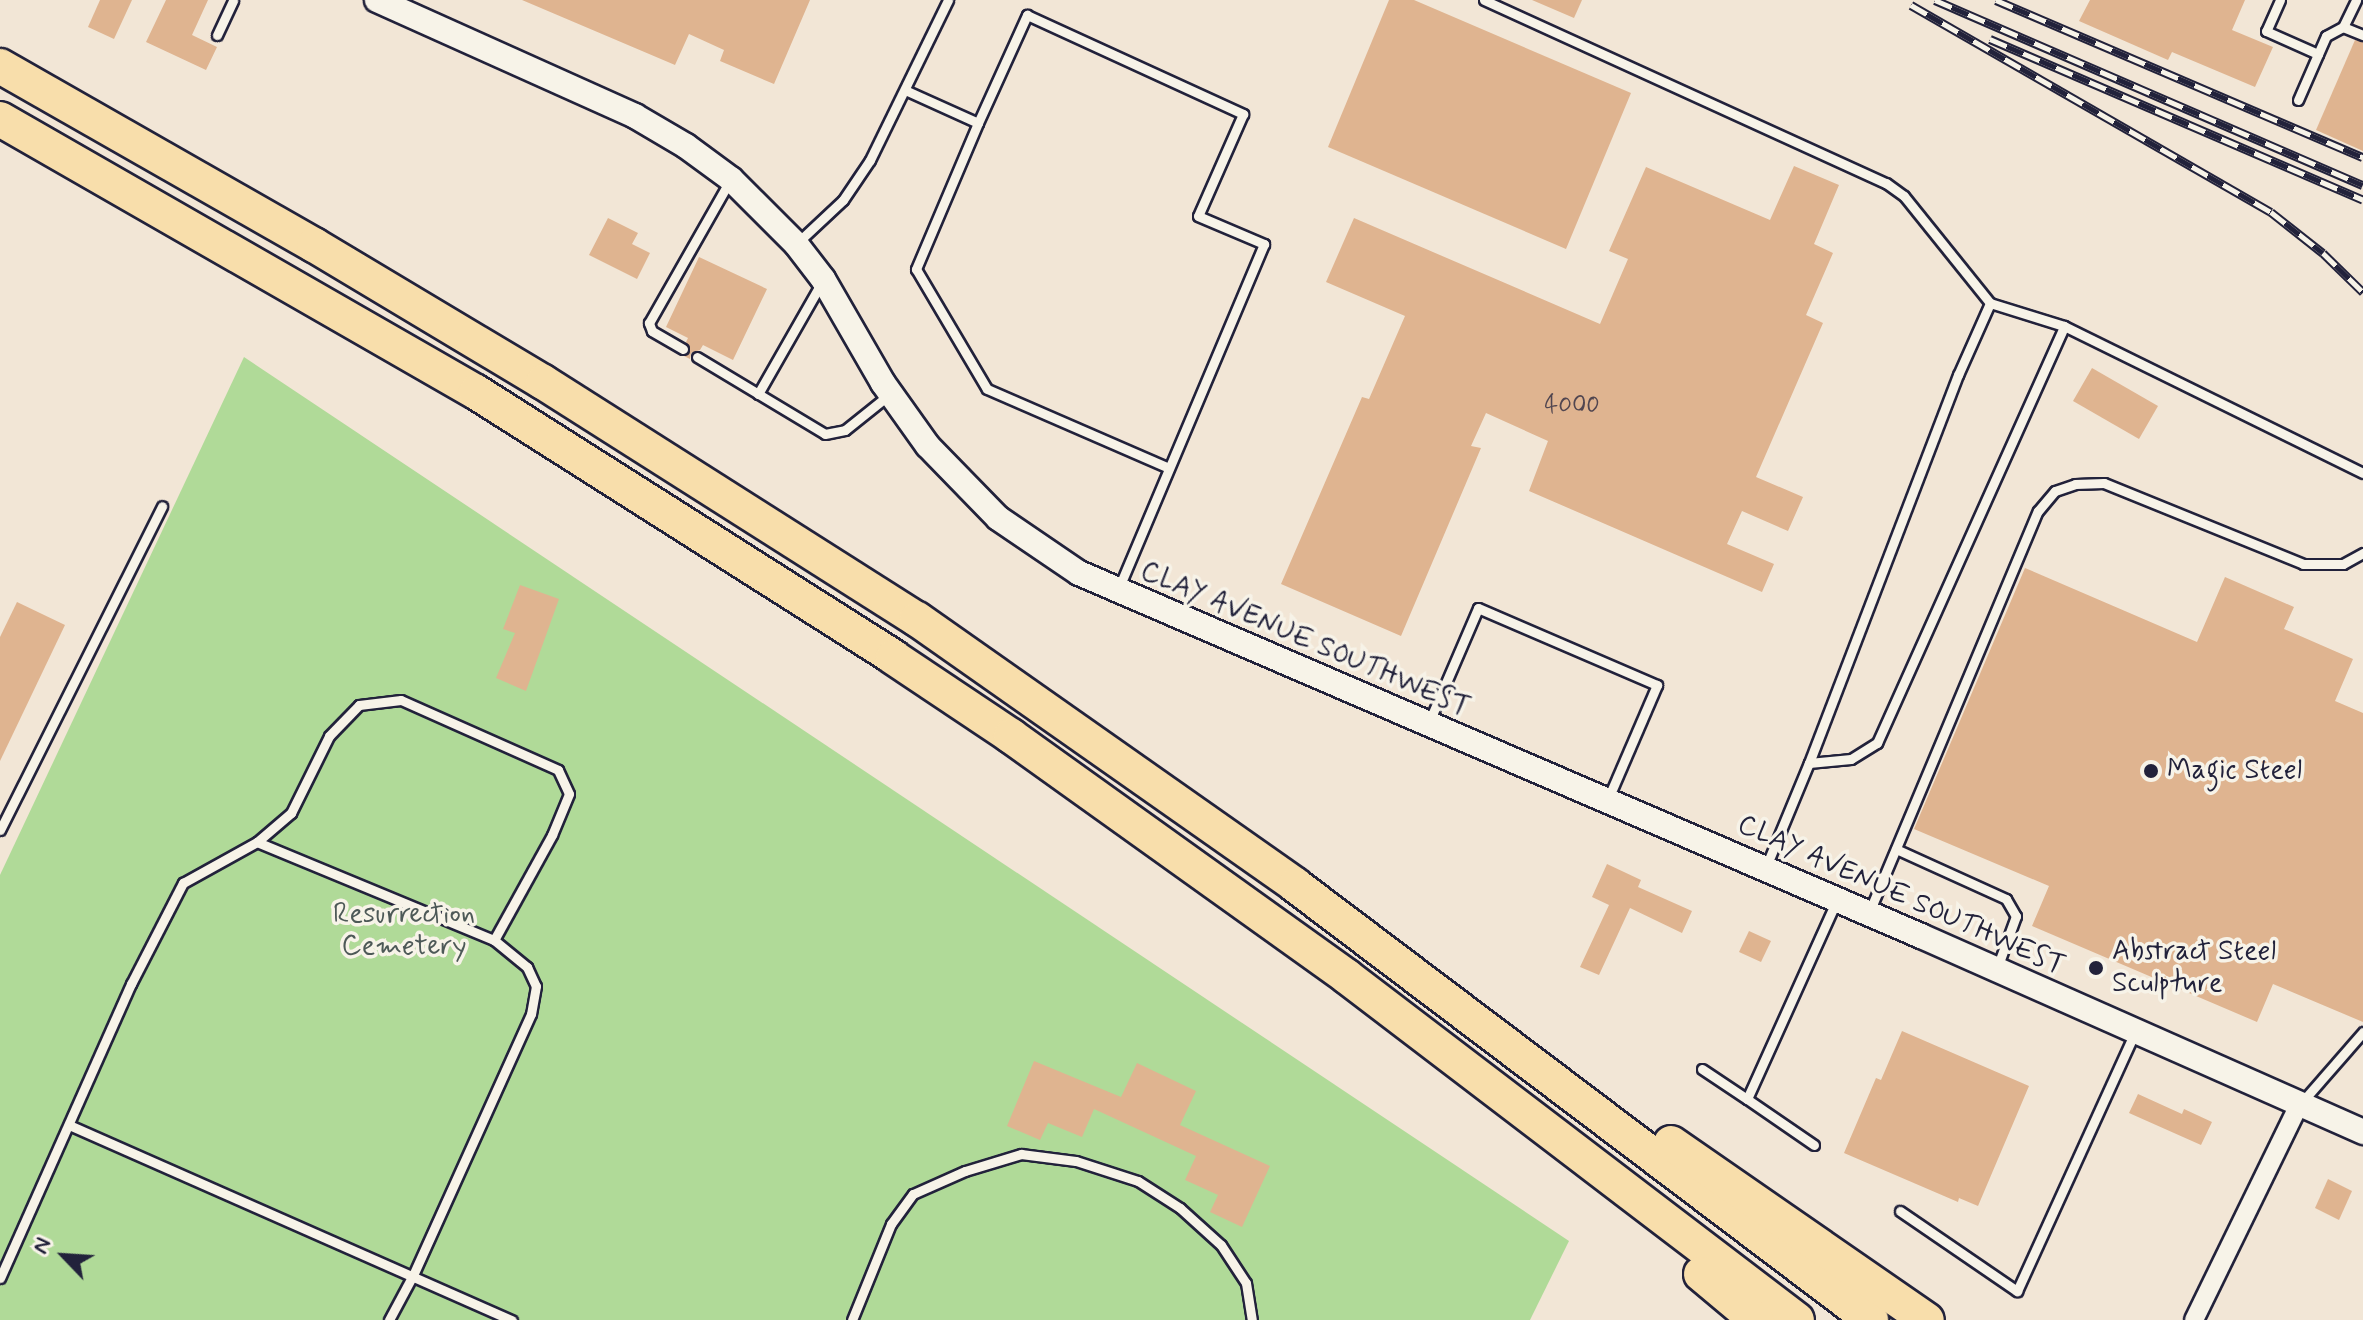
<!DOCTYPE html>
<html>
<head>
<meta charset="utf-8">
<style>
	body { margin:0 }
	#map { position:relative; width:2363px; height:1320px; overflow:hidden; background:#f2e6d6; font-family:Mynerve,sans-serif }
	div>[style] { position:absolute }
	.green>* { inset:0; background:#b0da98 }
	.building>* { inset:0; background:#dfb490 }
	.roads { filter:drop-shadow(2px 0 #22223b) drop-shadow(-2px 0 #22223b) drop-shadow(0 2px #22223b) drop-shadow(0 -2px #22223b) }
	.service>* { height:9px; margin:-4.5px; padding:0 4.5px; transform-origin:4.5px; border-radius:4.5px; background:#f7f3e8 }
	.minor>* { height:18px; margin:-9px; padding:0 9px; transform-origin:9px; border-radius:9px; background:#f7f3e8 }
	.tertiary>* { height:24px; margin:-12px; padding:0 12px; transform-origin:12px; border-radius:12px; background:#f7f3e8 }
	.motorway>* { height:34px; margin:-17px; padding:0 17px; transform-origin:17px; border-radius:17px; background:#f8deab }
	.rail>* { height:9px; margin-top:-4.5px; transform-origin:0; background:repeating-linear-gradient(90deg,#f7f3e8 0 18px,#22223b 0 36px); box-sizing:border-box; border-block:2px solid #22223b }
	.dots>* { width:22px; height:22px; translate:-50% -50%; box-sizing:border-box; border:4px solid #f7f3e8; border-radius:50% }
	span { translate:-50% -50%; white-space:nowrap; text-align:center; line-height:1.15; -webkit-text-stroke:7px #f7f3e8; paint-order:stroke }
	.number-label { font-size:24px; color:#514650 }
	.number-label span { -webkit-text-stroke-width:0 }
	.street-label { font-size:28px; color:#22223b }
	.poi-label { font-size:28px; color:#22223b }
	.left { translate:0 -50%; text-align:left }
	.park-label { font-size:28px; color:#4d5957 }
	.north { position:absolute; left:24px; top:1216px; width:80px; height:80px; -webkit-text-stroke:6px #f7f3e8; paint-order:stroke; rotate:295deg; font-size:22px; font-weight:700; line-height:32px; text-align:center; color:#22223b }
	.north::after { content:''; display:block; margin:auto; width:28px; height:36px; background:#22223b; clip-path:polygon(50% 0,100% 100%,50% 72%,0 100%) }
</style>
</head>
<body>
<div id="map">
	<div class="green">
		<i style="clip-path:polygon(244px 357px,1569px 1241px,1530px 1320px,0 1320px,0 875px)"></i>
	</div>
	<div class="building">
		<i style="clip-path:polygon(100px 0,132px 0,114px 39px,88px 27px)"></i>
		<i style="clip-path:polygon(166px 0,208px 0,192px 35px,217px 47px,206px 70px,146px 42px)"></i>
		<i style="clip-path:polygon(522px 0,810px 0,774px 84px,720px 61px,724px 50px,689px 34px,675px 65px)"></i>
		<i style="clip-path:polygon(1389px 0,1414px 0,1631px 93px,1566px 249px,1328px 147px)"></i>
		<i style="clip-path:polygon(1532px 0,1582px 0,1574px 18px)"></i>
		<i style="clip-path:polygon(2090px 0,2245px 0,2232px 30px,2273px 47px,2255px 87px,2172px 52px,2168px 60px,2079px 21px)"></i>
		<i style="clip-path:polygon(2355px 40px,2363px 42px,2363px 151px,2316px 130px)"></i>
		<i style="clip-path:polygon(1794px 166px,1839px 185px,1814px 244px,1833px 253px,1806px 315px,1823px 323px,1756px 477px,1803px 497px,1788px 531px,1742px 511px,1727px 544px,1774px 564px,1762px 592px,1529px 491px,1548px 441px,1486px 413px,1471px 446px,1481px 448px,1401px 636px,1281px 584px,1362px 397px,1369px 399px,1405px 316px,1326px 282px,1354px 218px,1600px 324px,1628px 259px,1609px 251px,1646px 167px,1770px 220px)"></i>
		<i style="clip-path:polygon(608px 218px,638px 233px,632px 244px,650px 253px,637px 279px,589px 255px)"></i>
		<i style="clip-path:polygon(699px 257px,767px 289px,733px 360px,703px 345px,700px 350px,691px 353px,690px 359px,684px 356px,690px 350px,686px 342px,688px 338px,666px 327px)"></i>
		<i style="clip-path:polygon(2092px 368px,2158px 406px,2139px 439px,2073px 401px)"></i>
		<i style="clip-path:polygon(2025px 568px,2197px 642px,2225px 577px,2294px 607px,2284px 629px,2353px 659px,2335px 701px,2363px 713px,2363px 1022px,2273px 984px,2257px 1022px,2032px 926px,2049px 886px,1914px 829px)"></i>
		<i style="clip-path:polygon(520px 585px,559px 599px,526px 691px,496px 678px,515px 633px,503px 629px)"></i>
		<i style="clip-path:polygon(17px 602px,65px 625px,0 761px,0 637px)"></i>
		<i style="clip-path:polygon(1607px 864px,1641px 880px,1638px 887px,1692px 911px,1682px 933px,1630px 908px,1599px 975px,1580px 967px,1609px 905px,1592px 897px)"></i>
		<i style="clip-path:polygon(1749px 931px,1771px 941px,1761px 962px,1739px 952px)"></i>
		<i style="clip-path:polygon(1902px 1031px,2029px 1086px,1978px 1206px,1959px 1198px,1958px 1202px,1844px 1153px,1876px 1078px,1881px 1080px)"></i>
		<i style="clip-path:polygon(1034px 1061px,1121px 1097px,1137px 1063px,1196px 1091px,1180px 1125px,1270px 1166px,1242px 1227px,1210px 1212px,1218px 1195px,1185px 1180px,1196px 1156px,1094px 1109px,1082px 1137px,1048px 1123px,1040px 1140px,1007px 1126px)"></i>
		<i style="clip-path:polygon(2138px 1094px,2182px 1114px,2184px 1109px,2212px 1122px,2201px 1145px,2129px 1113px)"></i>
		<i style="clip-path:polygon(2328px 1179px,2352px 1191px,2339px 1220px,2315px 1208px)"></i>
	</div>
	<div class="roads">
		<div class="service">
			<i style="left:1484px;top:0;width:442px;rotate:24.5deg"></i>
			<i style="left:1886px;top:183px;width:22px;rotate:36deg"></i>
			<i style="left:1904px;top:196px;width:137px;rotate:51.2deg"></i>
			<i style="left:2280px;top:0;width:34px;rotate:114deg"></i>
			<i style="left:2266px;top:31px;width:57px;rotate:23.9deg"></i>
			<i style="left:2343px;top:27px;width:22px;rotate:22deg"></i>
			<i style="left:217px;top:35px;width:38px;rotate:-65deg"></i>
			<i style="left:905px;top:90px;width:80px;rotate:24.3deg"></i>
			<i style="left:978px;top:123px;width:159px;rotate:113deg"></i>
			<i style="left:916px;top:269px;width:139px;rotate:59.4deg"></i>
			<i style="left:987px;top:389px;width:198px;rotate:23.5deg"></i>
			<i style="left:2298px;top:100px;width:70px;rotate:-66.4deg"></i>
			<i style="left:2326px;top:36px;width:19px;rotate:-28deg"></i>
			<i style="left:2343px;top:27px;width:30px;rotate:-64deg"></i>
			<i style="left:978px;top:123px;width:119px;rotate:-65.6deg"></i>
			<i style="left:1027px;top:15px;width:238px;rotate:24.6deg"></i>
			<i style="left:1243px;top:114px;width:111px;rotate:113.8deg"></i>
			<i style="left:1198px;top:216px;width:72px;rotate:23deg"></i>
			<i style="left:1264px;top:244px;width:375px;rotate:112.9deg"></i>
			<i style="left:796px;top:244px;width:64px;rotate:-43.1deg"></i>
			<i style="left:843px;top:200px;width:48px;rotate:-56deg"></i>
			<i style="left:870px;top:160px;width:178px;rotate:-64deg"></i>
			<i style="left:683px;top:349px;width:36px;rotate:-150deg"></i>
			<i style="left:652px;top:331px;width:9px;rotate:-111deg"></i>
			<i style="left:649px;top:323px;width:162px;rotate:-60.4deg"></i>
			<i style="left:697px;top:357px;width:149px;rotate:31deg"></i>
			<i style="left:825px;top:434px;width:20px;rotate:-11deg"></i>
			<i style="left:845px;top:430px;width:58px;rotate:-38.7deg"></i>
			<i style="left:758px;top:394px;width:129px;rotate:-60.3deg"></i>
			<i style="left:1429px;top:722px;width:124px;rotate:-66.7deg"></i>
			<i style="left:1478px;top:608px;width:195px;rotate:23.3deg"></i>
			<i style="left:1657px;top:685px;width:126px;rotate:113.3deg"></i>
			<i style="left:1809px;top:763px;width:416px;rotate:-69deg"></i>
			<i style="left:1958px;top:375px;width:79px;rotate:-66deg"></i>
			<i style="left:1990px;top:303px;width:77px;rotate:17.3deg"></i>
			<i style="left:2064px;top:326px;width:333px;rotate:26.2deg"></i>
			<i style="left:0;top:830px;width:362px;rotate:-63.4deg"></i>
			<i style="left:257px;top:842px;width:45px;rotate:-40.5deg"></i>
			<i style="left:291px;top:813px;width:86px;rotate:-63.7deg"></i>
			<i style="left:329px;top:736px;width:43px;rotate:-45.9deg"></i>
			<i style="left:359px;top:705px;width:42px;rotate:-6.8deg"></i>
			<i style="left:401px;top:700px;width:172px;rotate:24deg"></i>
			<i style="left:558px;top:770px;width:26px;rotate:65deg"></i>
			<i style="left:569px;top:794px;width:44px;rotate:112.5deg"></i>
			<i style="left:552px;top:835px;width:120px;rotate:118.9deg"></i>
			<i style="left:1896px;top:849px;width:121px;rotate:24.4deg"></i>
			<i style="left:2006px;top:899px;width:20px;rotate:60deg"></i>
			<i style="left:2016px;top:916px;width:55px;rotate:110.1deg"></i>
			<i style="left:1765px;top:869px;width:115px;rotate:-67.5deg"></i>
			<i style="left:1809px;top:763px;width:42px;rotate:-5.4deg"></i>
			<i style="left:1851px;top:759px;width:31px;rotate:-32deg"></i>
			<i style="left:1877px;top:743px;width:457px;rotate:-65.8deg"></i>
			<i style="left:1870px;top:910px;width:433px;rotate:-67.2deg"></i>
			<i style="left:2038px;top:511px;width:26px;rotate:-50deg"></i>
			<i style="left:2055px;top:491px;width:21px;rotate:-19deg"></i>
			<i style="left:2075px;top:484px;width:29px;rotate:-2deg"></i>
			<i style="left:2104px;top:483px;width:215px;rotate:22.1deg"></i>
			<i style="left:2303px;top:564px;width:40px"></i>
			<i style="left:2343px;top:564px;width:23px;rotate:-29deg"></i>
			<i style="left:1702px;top:1069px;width:54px;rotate:33.7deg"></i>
			<i style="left:2302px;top:1102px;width:93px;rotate:-48.9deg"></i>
			<i style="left:69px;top:1125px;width:484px;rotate:23.8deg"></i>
			<i style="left:1814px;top:1145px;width:81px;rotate:-145.5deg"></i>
			<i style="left:1747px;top:1099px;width:218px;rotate:-65.7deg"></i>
			<i style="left:1900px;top:1211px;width:142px;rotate:34.4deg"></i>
			<i style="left:2017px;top:1291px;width:285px;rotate:-65.5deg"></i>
			<i style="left:0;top:1278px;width:322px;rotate:-66deg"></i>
			<i style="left:131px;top:984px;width:114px;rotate:-62.8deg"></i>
			<i style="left:183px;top:883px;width:85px;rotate:-29deg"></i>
			<i style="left:257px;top:842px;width:256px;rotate:22.5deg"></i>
			<i style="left:494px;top:940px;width:43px;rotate:39.3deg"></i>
			<i style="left:527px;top:967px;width:21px;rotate:65deg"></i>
			<i style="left:536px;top:986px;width:28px;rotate:100deg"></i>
			<i style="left:531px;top:1014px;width:286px;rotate:114.3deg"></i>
			<i style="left:413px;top:1275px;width:51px;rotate:118.1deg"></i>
			<i style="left:852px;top:1320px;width:104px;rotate:-67.9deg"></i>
			<i style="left:891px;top:1224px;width:37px;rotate:-54deg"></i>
			<i style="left:913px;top:1194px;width:57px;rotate:-23.9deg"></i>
			<i style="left:965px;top:1171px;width:59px;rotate:-16.9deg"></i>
			<i style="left:1021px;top:1154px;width:55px;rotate:7.3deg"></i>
			<i style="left:1076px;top:1161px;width:65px;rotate:17.9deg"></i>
			<i style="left:1138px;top:1181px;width:50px;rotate:32.7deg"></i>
			<i style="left:1180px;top:1208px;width:55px;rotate:42.1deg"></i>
			<i style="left:1221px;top:1245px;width:45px;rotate:56.7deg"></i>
			<i style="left:1246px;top:1283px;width:37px;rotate:81deg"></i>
		</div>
		<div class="minor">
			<i style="left:2194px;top:1320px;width:239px;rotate:-64deg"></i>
		</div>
		<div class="tertiary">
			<i style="left:377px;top:0;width:283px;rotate:24.2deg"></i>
			<i style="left:635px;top:116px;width:59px;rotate:30.5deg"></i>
			<i style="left:686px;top:146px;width:56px;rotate:36.3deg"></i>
			<i style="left:731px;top:179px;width:92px;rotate:45deg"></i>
			<i style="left:796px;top:244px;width:44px;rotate:52.4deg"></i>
			<i style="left:823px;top:279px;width:120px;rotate:60deg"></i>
			<i style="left:883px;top:383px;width:77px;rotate:54.5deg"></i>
			<i style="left:928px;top:446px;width:100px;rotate:45.8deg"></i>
			<i style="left:998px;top:518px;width:98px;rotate:34.2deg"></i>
			<i style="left:1079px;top:573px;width:917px;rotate:23.32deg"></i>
			<i style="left:1921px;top:936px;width:484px;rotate:23.9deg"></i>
		</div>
		<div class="motorway">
			<i style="left:0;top:66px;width:361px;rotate:29.7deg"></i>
			<i style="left:314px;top:245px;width:267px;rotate:30.9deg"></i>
			<i style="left:543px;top:382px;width:443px;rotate:32.4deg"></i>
			<i style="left:917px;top:619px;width:462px;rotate:35.1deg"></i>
			<i style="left:1295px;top:885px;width:722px;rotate:37.06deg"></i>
			<i style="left:0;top:119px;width:549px;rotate:29.84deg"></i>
			<i style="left:476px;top:392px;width:494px;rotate:32.4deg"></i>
			<i style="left:893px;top:657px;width:142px;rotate:33.8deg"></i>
			<i style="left:1011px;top:736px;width:412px;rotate:35.6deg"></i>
			<i style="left:1346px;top:976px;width:567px;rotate:37.33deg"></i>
			<i style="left:1671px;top:1143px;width:311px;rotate:34.7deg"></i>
			<i style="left:1701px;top:1274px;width:72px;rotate:39.9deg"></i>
		</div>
	</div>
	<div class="rail">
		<i style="left:1935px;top:0;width:466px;rotate:23.4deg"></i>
		<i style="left:1996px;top:0;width:399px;rotate:23.2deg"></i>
		<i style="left:1911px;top:5px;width:415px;rotate:29.9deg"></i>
		<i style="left:2271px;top:212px;width:66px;rotate:38.3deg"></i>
		<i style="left:2323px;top:253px;width:56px;rotate:44.3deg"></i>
		<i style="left:1990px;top:39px;width:406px;rotate:23.3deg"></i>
	</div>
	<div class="dots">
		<i style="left:2151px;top:771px;background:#22223b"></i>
		<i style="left:2096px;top:968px;background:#22223b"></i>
	</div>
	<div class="number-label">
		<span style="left:1572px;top:406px">4000</span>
	</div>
	<div class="street-label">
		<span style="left:1305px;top:640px;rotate:23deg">CLAY AVENUE SOUTHWEST</span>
		<span style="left:1901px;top:896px;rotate:24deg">CLAY AVENUE SOUTHWEST</span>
	</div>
	<div class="poi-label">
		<span class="left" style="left:2167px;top:771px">Magic Steel</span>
		<span class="left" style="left:2112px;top:968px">Abstract Steel<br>Sculpture</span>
	</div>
	<div class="park-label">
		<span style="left:404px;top:931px">Resurrection<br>Cemetery</span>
	</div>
	<div class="north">N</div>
</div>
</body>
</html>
